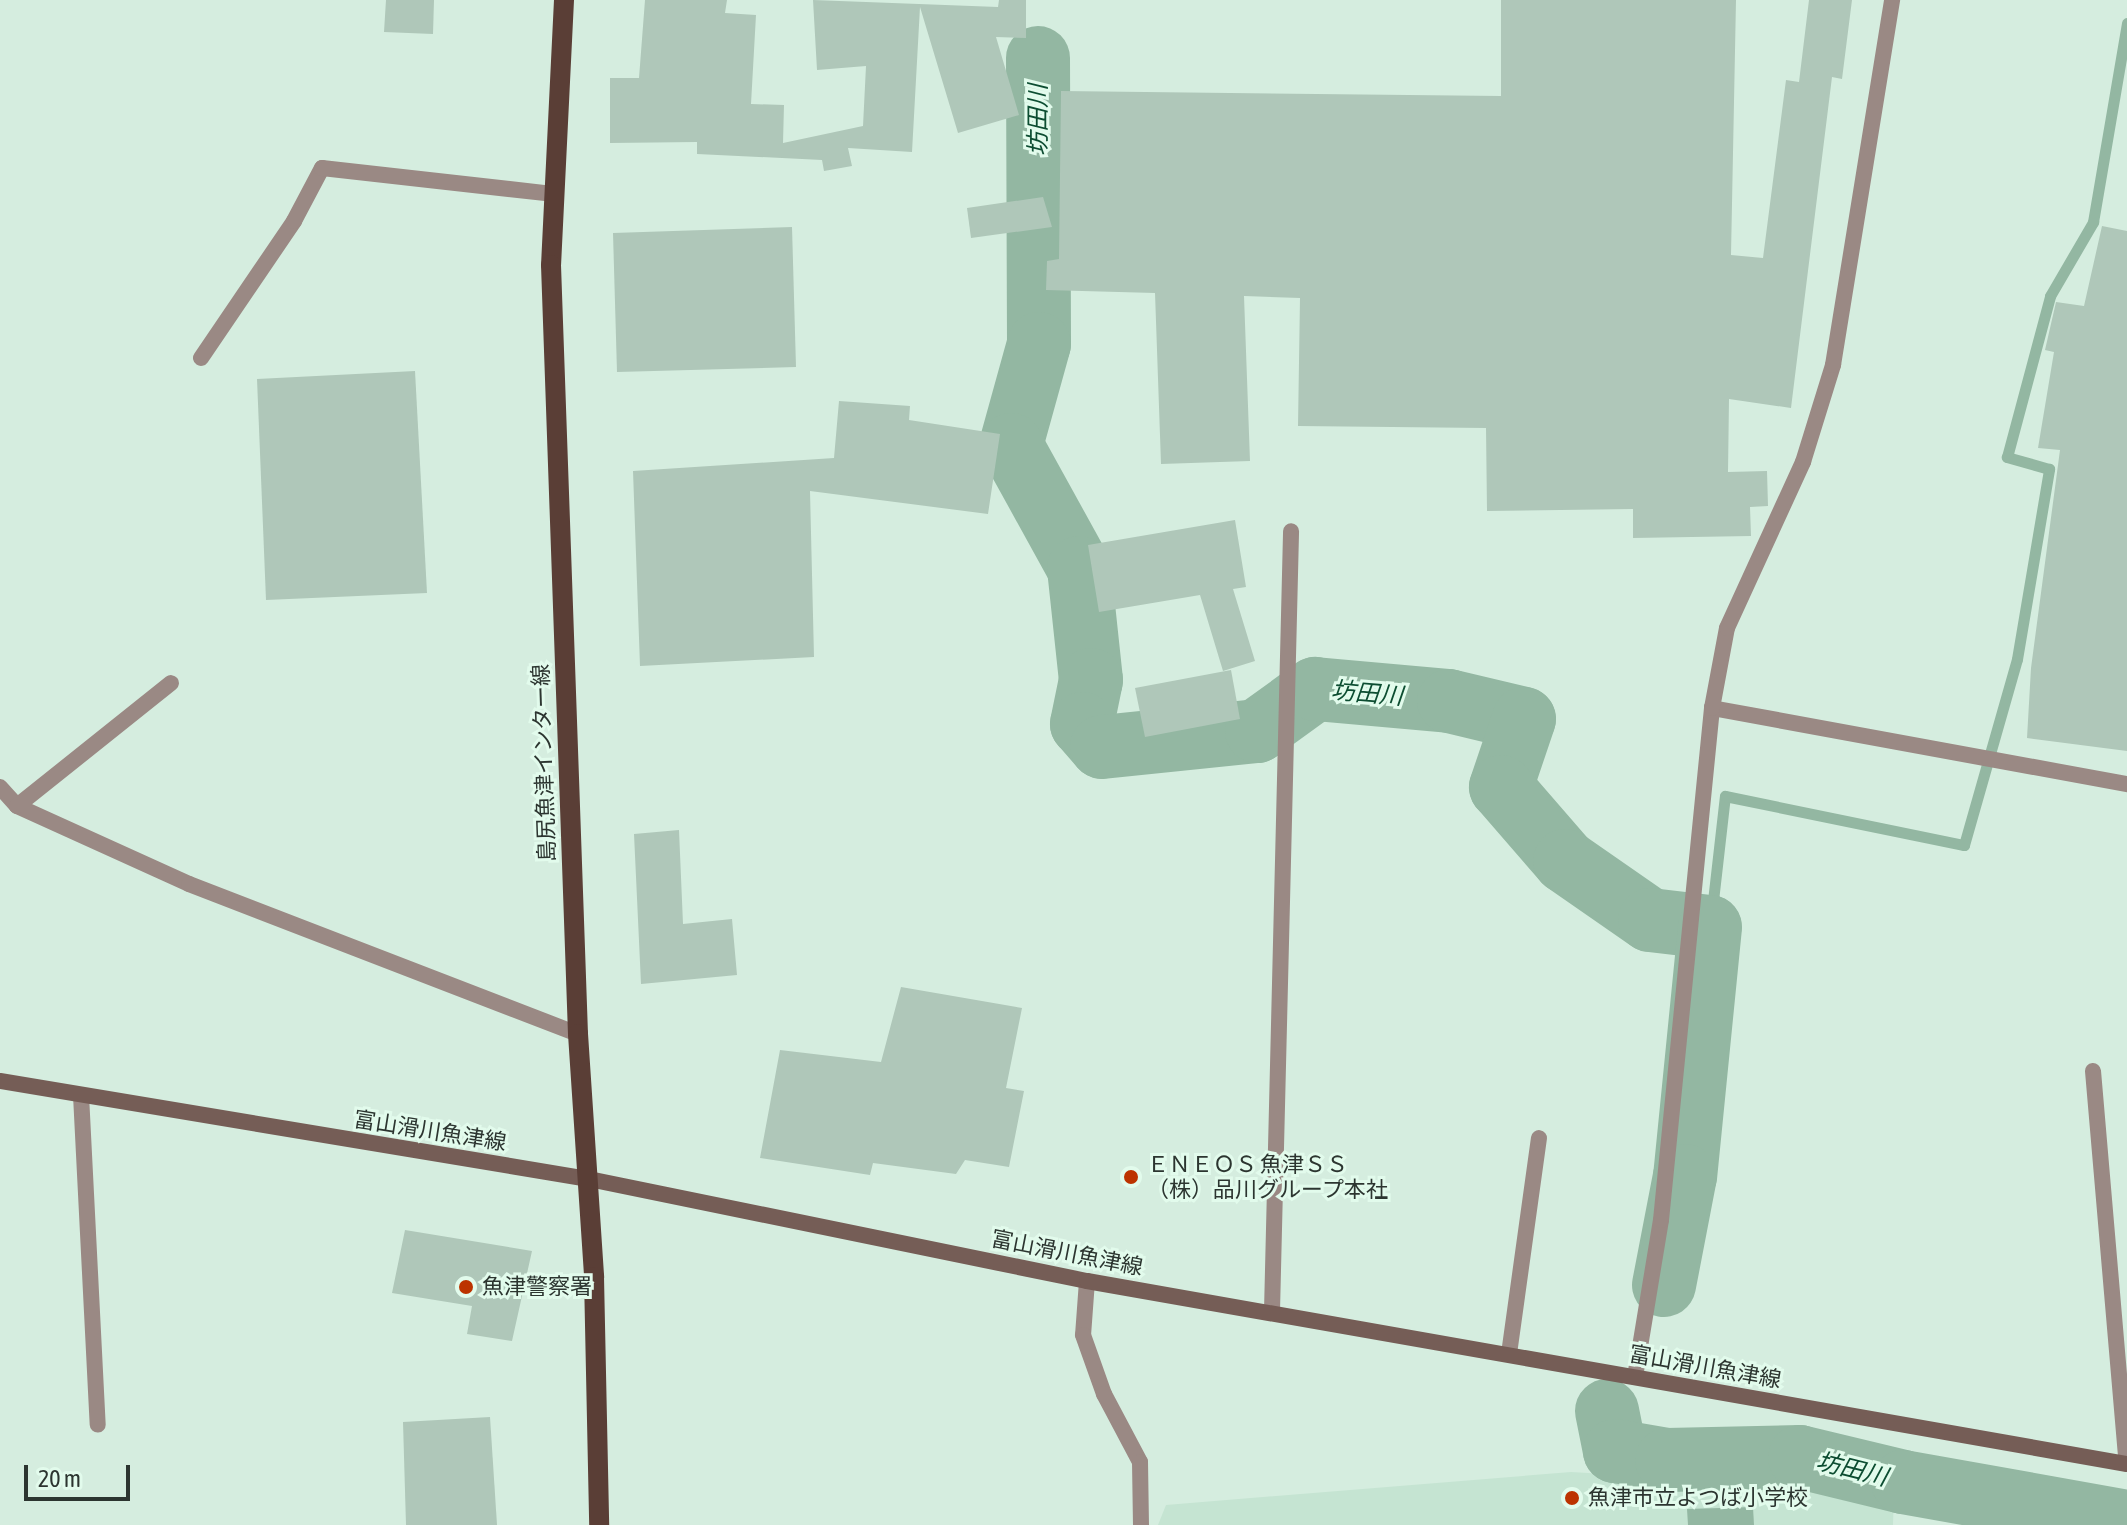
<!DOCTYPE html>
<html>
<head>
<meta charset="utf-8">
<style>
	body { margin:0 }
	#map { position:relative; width:2127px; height:1525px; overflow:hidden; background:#d5eddf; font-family:"Asap Condensed","Noto Sans JP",sans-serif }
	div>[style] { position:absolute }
	.built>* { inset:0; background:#c5e4d2 }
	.water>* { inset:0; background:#93b7a2 }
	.stream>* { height:11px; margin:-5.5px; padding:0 5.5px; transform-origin:5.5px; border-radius:5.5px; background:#93b7a2 }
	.river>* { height:64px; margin:-32px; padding:0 32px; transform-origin:32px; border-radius:32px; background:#93b7a2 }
	.building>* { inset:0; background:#afc7b9 }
	.street>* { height:16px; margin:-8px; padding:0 8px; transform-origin:8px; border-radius:8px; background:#9a8984 }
	.secondary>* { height:16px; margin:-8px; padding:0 8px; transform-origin:8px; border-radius:8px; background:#755d56 }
	.primary>* { height:20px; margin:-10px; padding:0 10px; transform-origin:10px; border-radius:10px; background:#5a3e36 }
	.dots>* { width:22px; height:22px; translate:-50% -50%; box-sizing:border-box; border:4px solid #e2fbec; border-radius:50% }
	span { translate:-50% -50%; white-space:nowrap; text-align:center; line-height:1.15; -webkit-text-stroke:6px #e2fbec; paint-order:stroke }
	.street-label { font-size:22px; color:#2c3530 }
	.poi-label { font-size:22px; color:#2c3530 }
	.left { translate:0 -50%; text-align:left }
	.water-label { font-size:24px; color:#0c4d31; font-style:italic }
	.scale { position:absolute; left:24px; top:1465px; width:106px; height:36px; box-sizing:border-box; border:4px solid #2c3530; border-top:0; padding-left:10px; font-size:24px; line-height:28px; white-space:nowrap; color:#2c3530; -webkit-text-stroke:6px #e2fbec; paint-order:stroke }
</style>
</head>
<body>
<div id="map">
	<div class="built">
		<i style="clip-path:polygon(1571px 1472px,1894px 1491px,1893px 1525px,1158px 1525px,1166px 1505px)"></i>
	</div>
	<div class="water">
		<i style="clip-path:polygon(1753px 1507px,1754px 1525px,1688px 1525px,1687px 1509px)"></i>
	</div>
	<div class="stream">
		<i style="left:1710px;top:927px;width:132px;rotate:-83.5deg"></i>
		<i style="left:1725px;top:796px;width:244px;rotate:11.6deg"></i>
		<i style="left:1964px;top:845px;width:193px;rotate:-74.1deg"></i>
		<i style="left:2017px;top:659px;width:193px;rotate:-80.4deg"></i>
		<i style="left:2049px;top:469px;width:44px;rotate:-164.1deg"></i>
		<i style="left:2007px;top:457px;width:167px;rotate:-75deg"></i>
		<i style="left:2050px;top:296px;width:86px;rotate:-59.8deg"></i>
		<i style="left:2093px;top:222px;width:202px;rotate:-80.3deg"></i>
	</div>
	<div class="river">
		<i style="left:1038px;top:58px;width:286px;rotate:89.8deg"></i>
		<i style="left:1039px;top:344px;width:105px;rotate:105.5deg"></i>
		<i style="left:1011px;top:445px;width:141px;rotate:61.1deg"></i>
		<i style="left:1079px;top:568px;width:113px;rotate:83.9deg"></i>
		<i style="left:1091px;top:680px;width:45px;rotate:101.6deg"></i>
		<i style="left:1082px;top:724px;width:30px;rotate:49deg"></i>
		<i style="left:1102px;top:747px;width:156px;rotate:-5.9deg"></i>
		<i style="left:1257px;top:731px;width:72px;rotate:-35.9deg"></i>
		<i style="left:1315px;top:689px;width:135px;rotate:5.1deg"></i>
		<i style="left:1449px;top:701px;width:77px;rotate:13.5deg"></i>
		<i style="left:1524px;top:719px;width:72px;rotate:108.7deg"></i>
		<i style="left:1501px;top:787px;width:98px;rotate:49.1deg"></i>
		<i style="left:1565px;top:861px;width:103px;rotate:34.8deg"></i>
		<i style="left:1650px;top:920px;width:60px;rotate:6.7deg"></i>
		<i style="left:1710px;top:927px;width:250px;rotate:95.7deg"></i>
		<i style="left:1685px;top:1176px;width:111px;rotate:100.9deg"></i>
		<i style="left:1607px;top:1411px;width:41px;rotate:78.7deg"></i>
		<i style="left:1615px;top:1451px;width:53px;rotate:9.8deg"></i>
		<i style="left:1667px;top:1460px;width:133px;rotate:-1.3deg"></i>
		<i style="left:1800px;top:1457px;width:106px;rotate:13.6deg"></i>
		<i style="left:1903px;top:1482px;width:228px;rotate:10.1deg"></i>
	</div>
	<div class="building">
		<i style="clip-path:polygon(386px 0,434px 0,433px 34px,384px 32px)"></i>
		<i style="clip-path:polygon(645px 0,727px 0,725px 13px,756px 15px,751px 104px,784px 105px,783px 143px,863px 126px,866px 66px,817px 70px,813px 0,998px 7px,999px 0,1026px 0,1026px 38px,996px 37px,1019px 115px,958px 133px,920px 7px,912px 152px,848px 148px,852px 166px,824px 171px,822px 160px,697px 154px,697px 142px,610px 143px,610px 78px,639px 78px)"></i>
		<i style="clip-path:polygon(1501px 0,1736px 0,1731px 255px,1763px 258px,1786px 80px,1799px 82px,1809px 0,1852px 0,1842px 79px,1832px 77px,1791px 408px,1729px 399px,1728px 472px,1767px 471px,1768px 506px,1750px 507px,1751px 536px,1633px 538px,1633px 509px,1487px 511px,1486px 428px,1298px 426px,1300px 298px,1244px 296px,1250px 461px,1161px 464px,1155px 293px,1046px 290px,1047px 261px,1059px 259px,1061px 91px,1501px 96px)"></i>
		<i style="clip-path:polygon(1043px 197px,1052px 227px,971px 238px,967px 208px)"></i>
		<i style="clip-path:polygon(2102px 226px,2127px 231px,2127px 751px,2027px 738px,2031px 668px,2060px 450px,2038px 448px,2054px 352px,2045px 350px,2056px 302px,2084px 306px)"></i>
		<i style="clip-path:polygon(792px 227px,796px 367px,617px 372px,613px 233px)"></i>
		<i style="clip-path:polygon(415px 371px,427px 593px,266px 600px,257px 379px)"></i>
		<i style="clip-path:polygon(839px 401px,910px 406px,909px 420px,1000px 434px,988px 514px,810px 491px,814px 657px,640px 666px,633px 471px,834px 458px)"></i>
		<i style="clip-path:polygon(1235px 520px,1246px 587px,1233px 589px,1255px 661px,1223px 671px,1200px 595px,1099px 612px,1088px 545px)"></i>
		<i style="clip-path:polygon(1231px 670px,1240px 719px,1145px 737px,1135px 688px)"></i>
		<i style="clip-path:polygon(679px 830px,683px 924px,732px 919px,737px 975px,641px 984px,634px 834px)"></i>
		<i style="clip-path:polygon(901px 987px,1022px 1008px,1006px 1088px,1024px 1091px,1009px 1167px,965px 1160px,956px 1174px,873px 1163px,870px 1175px,760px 1158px,780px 1050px,881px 1062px)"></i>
		<i style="clip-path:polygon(405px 1230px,532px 1251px,512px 1341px,467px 1334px,472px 1306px,392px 1293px)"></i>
		<i style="clip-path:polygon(490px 1417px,497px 1525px,406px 1525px,403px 1422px)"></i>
	</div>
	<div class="street">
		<i style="left:201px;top:358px;width:166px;rotate:-55.8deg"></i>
		<i style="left:294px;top:221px;width:60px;rotate:-62.2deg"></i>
		<i style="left:322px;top:168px;width:234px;rotate:6.4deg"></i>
		<i style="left:1712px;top:708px;width:422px;rotate:10.4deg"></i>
		<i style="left:0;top:787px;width:25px;rotate:48deg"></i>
		<i style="left:17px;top:806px;width:189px;rotate:24.4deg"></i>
		<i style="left:189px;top:884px;width:417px;rotate:21.1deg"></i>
		<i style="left:17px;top:806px;width:197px;rotate:-38.6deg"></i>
		<i style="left:2093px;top:1071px;width:394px;rotate:85.1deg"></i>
		<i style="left:81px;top:1095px;width:330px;rotate:87.1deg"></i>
		<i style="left:1087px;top:1281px;width:54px;rotate:94.2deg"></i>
		<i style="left:1083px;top:1335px;width:63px;rotate:70.4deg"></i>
		<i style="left:1104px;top:1394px;width:77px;rotate:62.1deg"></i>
		<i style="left:1140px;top:1462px;width:63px;rotate:89.1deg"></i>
		<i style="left:1272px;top:1311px;width:780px;rotate:-88.6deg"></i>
		<i style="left:1509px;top:1354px;width:218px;rotate:-82.1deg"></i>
		<i style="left:1635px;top:1377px;width:159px;rotate:-80.6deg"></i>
		<i style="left:1661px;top:1220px;width:515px;rotate:-84.31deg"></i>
		<i style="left:1712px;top:708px;width:81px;rotate:-79.4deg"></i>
		<i style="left:1727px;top:628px;width:183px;rotate:-65.4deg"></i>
		<i style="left:1803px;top:462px;width:102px;rotate:-72.8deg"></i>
		<i style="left:1833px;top:365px;width:370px;rotate:-80.8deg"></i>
	</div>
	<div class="secondary">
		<i style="left:0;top:1081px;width:597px;rotate:9.45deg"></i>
		<i style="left:589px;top:1179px;width:508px;rotate:11.58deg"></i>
		<i style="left:1087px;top:1281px;width:1056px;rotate:9.98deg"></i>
	</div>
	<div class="primary">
		<i style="left:564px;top:0;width:265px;rotate:92.8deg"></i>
		<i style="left:551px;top:265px;width:769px;rotate:87.99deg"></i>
		<i style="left:578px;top:1034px;width:244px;rotate:86.2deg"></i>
		<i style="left:594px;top:1277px;width:248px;rotate:88.8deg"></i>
	</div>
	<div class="dots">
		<i style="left:1131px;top:1177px;background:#bc3300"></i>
		<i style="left:466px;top:1287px;background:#bc3300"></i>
		<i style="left:1572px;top:1498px;background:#bc3300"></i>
	</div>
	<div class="street-label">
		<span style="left:544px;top:763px;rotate:-92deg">島尻魚津インター線</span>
		<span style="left:430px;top:1131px;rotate:9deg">富山滑川魚津線</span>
		<span style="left:1067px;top:1253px;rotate:11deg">富山滑川魚津線</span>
		<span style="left:1705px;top:1367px;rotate:10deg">富山滑川魚津線</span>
	</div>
	<div class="poi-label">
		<span class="left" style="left:1147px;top:1177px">ＥＮＥＯＳ 魚津ＳＳ<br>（株）品川グループ本社</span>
		<span class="left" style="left:482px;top:1287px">魚津警察署</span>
		<span class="left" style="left:1588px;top:1498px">魚津市立よつば小学校</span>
	</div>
	<div class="water-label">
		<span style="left:1038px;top:120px;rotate:-90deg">坊田川</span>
		<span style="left:1367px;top:693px;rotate:5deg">坊田川</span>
		<span style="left:1852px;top:1469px;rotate:14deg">坊田川</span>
	</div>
	<div class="scale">20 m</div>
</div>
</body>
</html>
